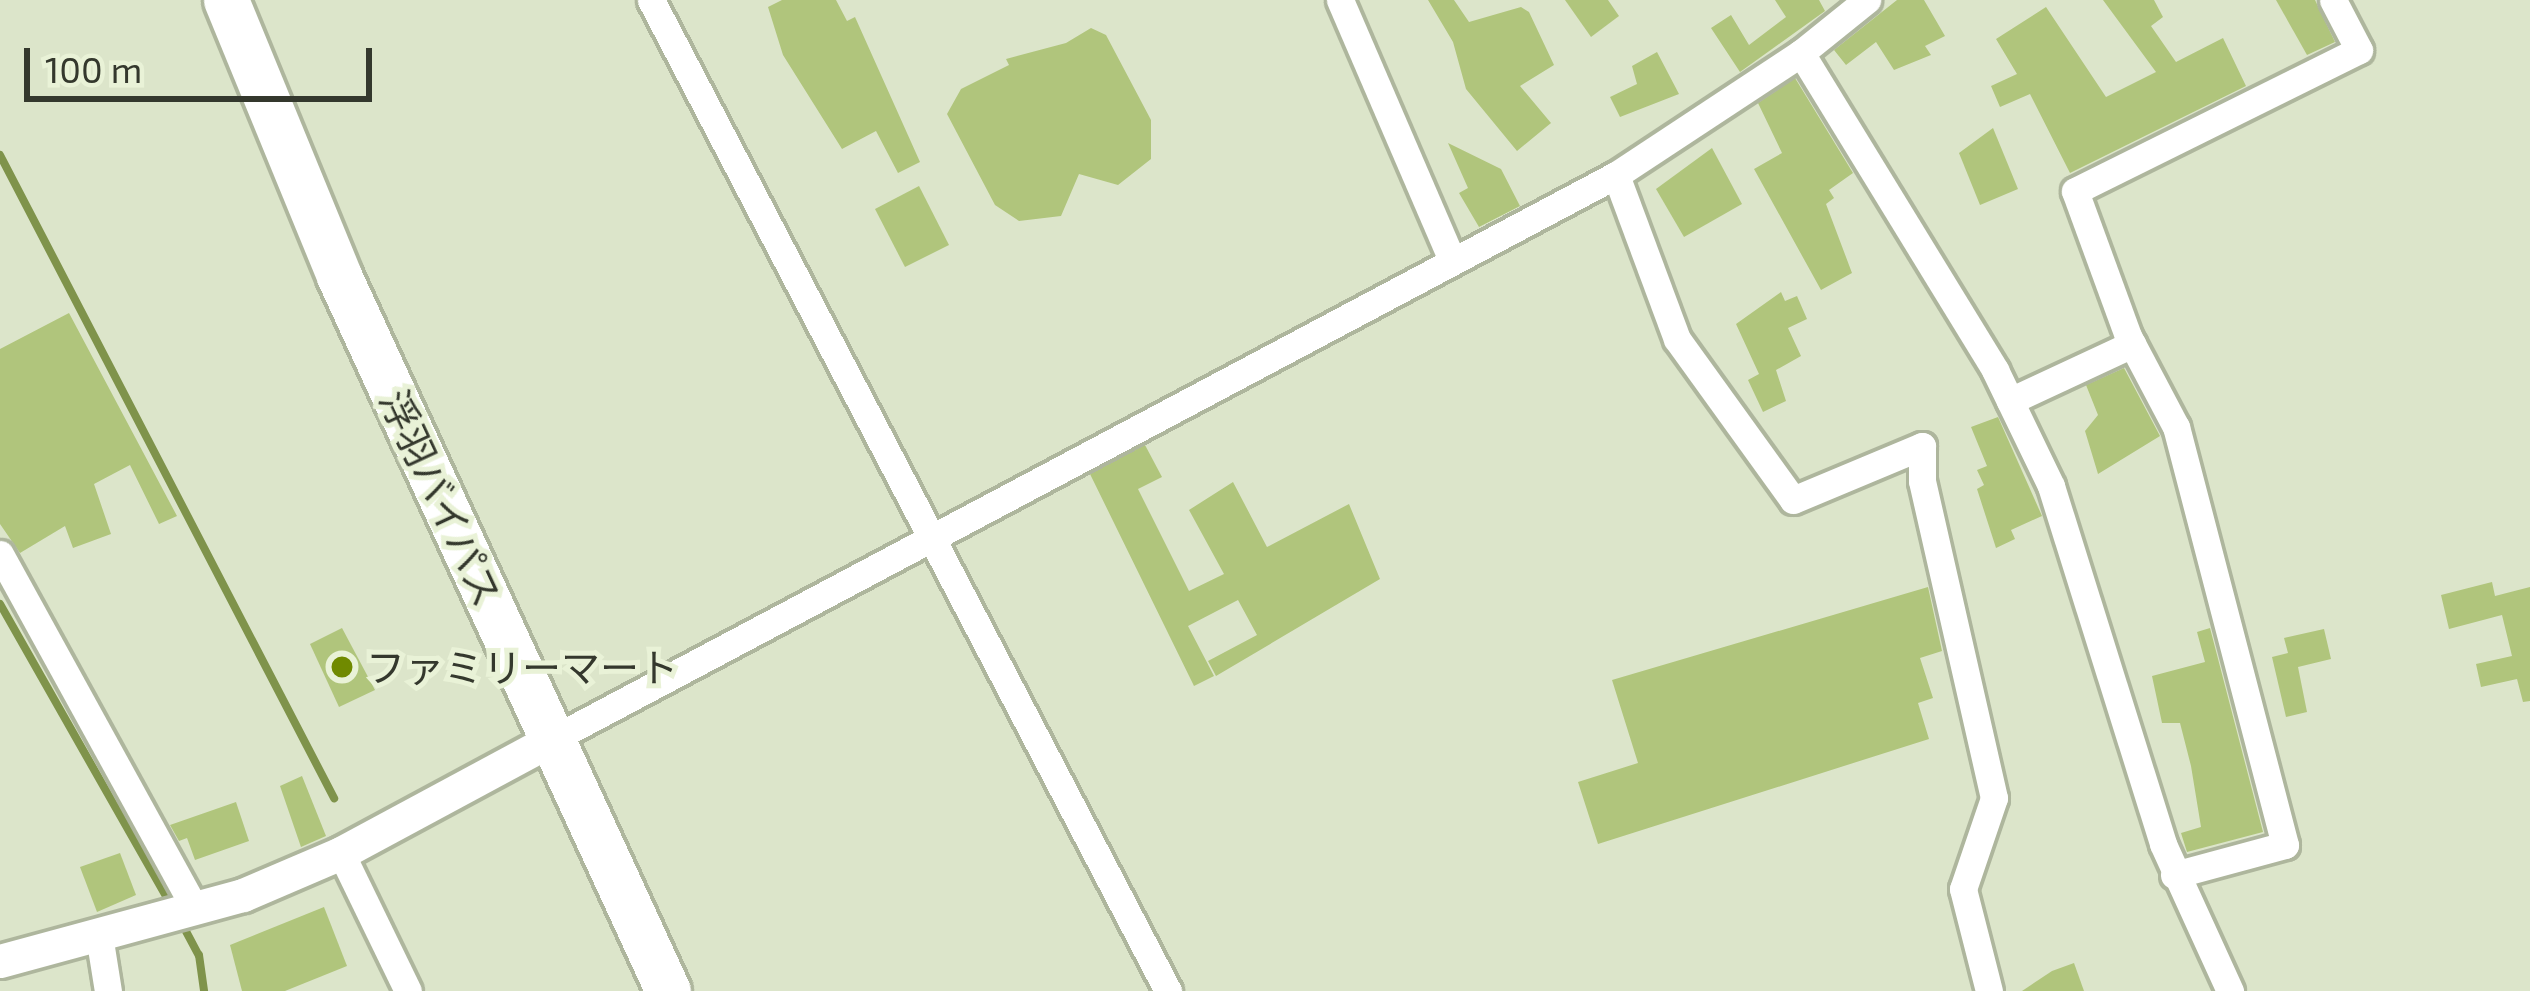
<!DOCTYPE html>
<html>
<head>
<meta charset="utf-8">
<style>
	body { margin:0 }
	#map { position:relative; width:2530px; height:991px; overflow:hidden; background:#dce5ca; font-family:"Exo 2","Noto Sans JP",sans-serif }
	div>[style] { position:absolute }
	.stream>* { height:8px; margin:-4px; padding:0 4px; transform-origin:4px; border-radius:4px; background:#7f934b }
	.building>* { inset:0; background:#b0c57c }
	.roads { filter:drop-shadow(3px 0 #aeb69d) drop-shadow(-3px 0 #aeb69d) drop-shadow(0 3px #aeb69d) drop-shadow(0 -3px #aeb69d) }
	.minor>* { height:27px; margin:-13.5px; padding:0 13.5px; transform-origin:13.5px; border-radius:13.5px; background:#fff }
	.tertiary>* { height:33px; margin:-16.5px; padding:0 16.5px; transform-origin:16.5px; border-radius:16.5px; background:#fff }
	.trunk>* { height:45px; margin:-22.5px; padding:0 22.5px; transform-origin:22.5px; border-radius:22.5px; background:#fff }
	.dots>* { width:33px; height:33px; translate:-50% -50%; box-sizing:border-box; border:6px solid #e9f2d7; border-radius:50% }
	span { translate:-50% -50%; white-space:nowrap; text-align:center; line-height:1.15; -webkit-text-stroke:10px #e9f2d7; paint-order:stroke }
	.street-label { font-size:39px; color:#34382d }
	.poi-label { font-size:39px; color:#34382d }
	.left { translate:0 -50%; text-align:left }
	.scale { position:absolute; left:24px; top:48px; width:348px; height:54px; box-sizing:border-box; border:6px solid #34382d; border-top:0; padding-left:15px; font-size:36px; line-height:42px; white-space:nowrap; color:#34382d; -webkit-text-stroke:9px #e9f2d7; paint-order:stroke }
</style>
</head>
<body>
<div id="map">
	<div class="stream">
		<i style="left:0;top:155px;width:725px;rotate:62.55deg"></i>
		<i style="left:0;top:604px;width:348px;rotate:60.4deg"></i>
		<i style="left:180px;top:920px;width:40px;rotate:62deg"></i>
		<i style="left:199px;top:955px;width:36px;rotate:82deg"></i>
	</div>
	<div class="building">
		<i style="clip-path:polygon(782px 0,836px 0,847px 21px,855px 17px,920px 162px,898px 173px,876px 131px,842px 149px,783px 55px,768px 7px)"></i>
		<i style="clip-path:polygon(1428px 0,1454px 0,1469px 22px,1521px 7px,1529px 12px,1554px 65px,1520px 86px,1551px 123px,1517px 151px,1466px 89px,1453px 42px)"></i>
		<i style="clip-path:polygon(1565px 0,1608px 0,1619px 16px,1591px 37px)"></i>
		<i style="clip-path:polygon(1775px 0,1819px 0,1825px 11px,1740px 72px,1711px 28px,1731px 15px,1749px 45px,1786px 17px)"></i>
		<i style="clip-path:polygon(1897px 0,1924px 0,1945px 36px,1925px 46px,1931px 55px,1894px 70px,1876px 42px,1846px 65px,1834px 50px)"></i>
		<i style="clip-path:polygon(2103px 0,2154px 0,2163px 17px,2151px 26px,2176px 62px,2223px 38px,2246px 86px,2070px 173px,2030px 94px,2000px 107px,1991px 86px,2017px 74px,1996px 39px,2046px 7px,2106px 97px,2156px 72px)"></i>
		<i style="clip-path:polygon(2276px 0,2315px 0,2335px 42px,2307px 55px)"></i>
		<i style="clip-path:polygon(1091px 28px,1106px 35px,1151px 120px,1151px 159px,1118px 185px,1079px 174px,1061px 216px,1019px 221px,995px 205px,947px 114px,961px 89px,1009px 65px,1006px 59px,1066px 43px)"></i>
		<i style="clip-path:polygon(1657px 52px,1679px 94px,1620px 117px,1610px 97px,1637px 84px,1632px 66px)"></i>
		<i style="clip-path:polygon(1795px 78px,1853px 173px,1829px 190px,1834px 198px,1826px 204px,1852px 273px,1821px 290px,1754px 169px,1782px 153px,1758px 103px)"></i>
		<i style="clip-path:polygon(1993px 128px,2018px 189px,1980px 205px,1959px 153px)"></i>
		<i style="clip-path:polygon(1448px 143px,1501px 169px,1520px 206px,1479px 227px,1459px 193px,1468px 188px)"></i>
		<i style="clip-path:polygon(1712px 148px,1742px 204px,1684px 237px,1656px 189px)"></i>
		<i style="clip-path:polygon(919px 186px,949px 245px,905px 267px,875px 209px)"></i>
		<i style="clip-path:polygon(1781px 292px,1785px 301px,1797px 296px,1807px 319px,1788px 328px,1801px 356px,1776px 370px,1786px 401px,1763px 412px,1748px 380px,1759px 374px,1736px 324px)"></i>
		<i style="clip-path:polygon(69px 313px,177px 516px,159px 524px,130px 465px,94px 484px,111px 534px,73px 548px,65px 526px,20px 553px,0 524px,0 349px)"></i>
		<i style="clip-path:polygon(2124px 368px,2160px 436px,2098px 474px,2085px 431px,2098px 415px,2086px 385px)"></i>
		<i style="clip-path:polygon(1998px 417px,2042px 516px,2011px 530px,2015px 539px,1996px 548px,1977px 489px,1984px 485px,1977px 470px,1987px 466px,1971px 427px)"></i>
		<i style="clip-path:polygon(1145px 445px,1162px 477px,1138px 489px,1189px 591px,1224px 574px,1189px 510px,1233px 482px,1267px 547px,1349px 504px,1380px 579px,1216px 676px,1208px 661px,1257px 635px,1238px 600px,1188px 626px,1214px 676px,1194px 686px,1090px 474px)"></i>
		<i style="clip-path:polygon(2492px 582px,2495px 596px,2530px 587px,2530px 701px,2523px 702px,2517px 679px,2481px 687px,2476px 664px,2512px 656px,2502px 615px,2449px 629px,2441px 595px)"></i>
		<i style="clip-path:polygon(1928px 587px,1942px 651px,1920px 658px,1933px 698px,1918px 703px,1929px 739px,1598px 844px,1578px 782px,1638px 763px,1612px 680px)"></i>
		<i style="clip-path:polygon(342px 628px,375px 690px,339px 707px,310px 644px)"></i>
		<i style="clip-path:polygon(2210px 628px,2263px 832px,2187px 852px,2181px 833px,2201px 827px,2191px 766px,2180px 723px,2162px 723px,2152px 676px,2205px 662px,2197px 632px)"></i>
		<i style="clip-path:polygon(2324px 629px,2331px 659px,2298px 667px,2307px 712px,2286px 717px,2272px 657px,2288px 653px,2284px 638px)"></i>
		<i style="clip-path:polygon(302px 776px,326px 836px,301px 847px,280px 786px)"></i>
		<i style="clip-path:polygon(236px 802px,249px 841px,195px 860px,187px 838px,179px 841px,170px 825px)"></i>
		<i style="clip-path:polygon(120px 853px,136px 895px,97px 912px,80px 867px)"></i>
		<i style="clip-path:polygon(324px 907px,347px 966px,285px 991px,242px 991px,230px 945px)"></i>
		<i style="clip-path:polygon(2074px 963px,2084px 991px,2022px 991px,2052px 971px)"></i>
	</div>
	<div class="roads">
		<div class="minor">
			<i style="left:651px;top:0;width:1118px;rotate:62.45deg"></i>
			<i style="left:1340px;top:0;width:283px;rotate:66.7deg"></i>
			<i style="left:1801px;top:53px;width:372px;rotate:58.5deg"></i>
			<i style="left:1995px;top:370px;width:129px;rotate:64.2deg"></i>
			<i style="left:2051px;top:486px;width:375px;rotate:72.6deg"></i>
			<i style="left:2163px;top:844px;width:162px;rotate:65.5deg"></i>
			<i style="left:1616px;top:175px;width:175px;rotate:69.6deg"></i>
			<i style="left:1677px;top:339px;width:198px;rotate:54.2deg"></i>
			<i style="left:1793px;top:500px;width:140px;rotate:-22.7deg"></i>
			<i style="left:1922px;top:446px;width:35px;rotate:90deg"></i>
			<i style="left:1922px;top:481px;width:325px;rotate:77.2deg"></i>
			<i style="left:1994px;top:798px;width:96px;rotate:108.8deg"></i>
			<i style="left:1963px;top:889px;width:105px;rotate:75.7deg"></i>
			<i style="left:2010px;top:401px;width:135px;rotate:-25deg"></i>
			<i style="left:0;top:554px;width:406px;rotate:61.2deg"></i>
			<i style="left:551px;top:740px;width:1206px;rotate:-27.95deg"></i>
			<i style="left:1616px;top:175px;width:222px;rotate:-33.4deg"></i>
			<i style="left:1801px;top:53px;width:85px;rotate:-38.8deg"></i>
			<i style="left:341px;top:853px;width:153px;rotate:64.1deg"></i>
			<i style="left:2174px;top:875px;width:115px;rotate:-15.1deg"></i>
			<i style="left:2285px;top:845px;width:432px;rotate:-104.6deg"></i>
			<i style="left:2176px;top:427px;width:103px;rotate:-117.8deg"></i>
			<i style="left:2128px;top:336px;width:154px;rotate:-110.1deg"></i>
			<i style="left:2075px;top:191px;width:317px;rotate:-26.4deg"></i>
			<i style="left:2359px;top:50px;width:56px;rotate:-117.5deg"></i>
			<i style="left:99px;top:935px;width:57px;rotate:80.9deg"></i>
		</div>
		<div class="tertiary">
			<i style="left:0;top:961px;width:252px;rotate:-15.2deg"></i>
			<i style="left:243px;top:895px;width:107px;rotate:-23.2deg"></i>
			<i style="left:341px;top:853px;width:238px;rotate:-28.3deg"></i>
		</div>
		<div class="trunk">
			<i style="left:226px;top:0;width:298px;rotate:67.7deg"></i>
			<i style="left:339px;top:276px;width:787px;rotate:65.29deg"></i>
		</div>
	</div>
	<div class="dots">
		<i style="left:342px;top:667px;background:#708a00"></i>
	</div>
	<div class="street-label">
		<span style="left:441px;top:498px;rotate:65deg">浮羽バイパス</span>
	</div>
	<div class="poi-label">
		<span class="left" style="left:366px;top:667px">ファミリーマート</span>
	</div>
	<div class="scale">100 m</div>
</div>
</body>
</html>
